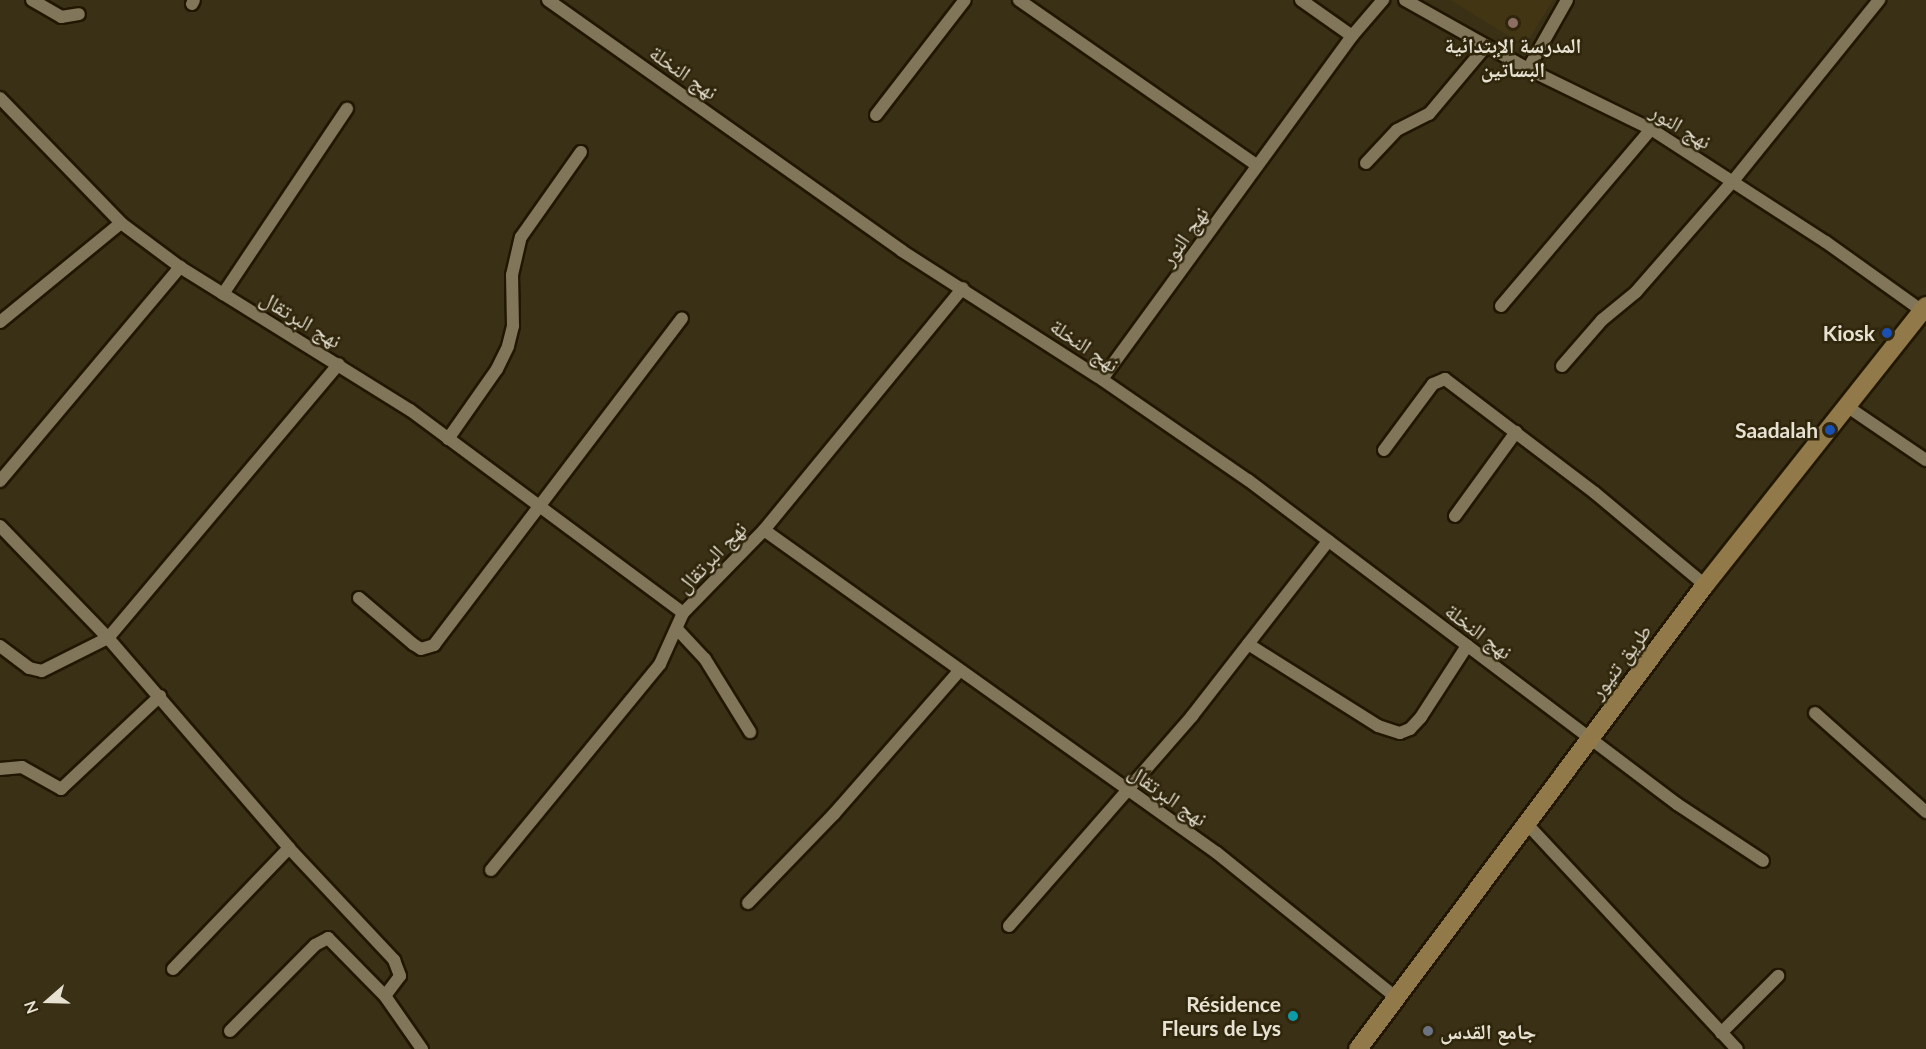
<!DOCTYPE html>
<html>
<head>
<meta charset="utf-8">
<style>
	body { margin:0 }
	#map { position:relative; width:1926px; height:1049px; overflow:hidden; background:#3a3016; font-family:Lato,"Noto Naskh Arabic",sans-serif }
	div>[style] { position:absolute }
	.built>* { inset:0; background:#423514 }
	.roads { filter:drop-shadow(2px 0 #211701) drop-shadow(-2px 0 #211701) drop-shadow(0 2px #211701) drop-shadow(0 -2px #211701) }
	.street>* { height:12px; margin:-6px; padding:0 6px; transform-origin:6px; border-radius:6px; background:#81765a }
	.secondary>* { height:18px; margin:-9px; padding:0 9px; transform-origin:9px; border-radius:9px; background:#927949 }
	.dots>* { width:16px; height:16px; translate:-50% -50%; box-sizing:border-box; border:3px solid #30260c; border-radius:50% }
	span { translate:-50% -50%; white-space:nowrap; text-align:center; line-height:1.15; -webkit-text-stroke:5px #30260c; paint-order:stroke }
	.poi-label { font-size:21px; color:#e7e1d2; font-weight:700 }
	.right { translate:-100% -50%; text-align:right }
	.left { translate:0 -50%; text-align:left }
	.street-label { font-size:21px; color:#e7e1d2 }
	.north { position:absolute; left:18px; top:971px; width:60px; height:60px; -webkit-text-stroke:4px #30260c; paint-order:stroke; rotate:250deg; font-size:16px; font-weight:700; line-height:24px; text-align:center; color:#e7e1d2 }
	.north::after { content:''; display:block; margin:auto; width:21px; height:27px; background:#e7e1d2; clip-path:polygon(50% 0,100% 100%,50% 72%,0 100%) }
</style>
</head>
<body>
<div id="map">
	<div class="built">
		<i style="clip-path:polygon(1450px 0,1553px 0,1525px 46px)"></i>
	</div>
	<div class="roads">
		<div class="street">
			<i style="left:32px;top:0;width:34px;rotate:30deg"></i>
			<i style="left:61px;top:17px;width:18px;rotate:-9deg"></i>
			<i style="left:548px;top:0;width:434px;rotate:35.3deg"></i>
			<i style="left:902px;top:251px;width:232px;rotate:32.7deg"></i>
			<i style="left:1097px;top:376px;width:183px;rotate:34.6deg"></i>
			<i style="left:1248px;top:480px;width:538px;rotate:37.06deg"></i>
			<i style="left:1677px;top:804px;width:103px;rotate:33.5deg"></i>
			<i style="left:1019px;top:0;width:289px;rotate:34.8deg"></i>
			<i style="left:1301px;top:0;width:62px;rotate:35.2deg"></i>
			<i style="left:1405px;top:0;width:141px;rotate:29.3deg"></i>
			<i style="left:1528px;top:69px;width:137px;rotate:26deg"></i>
			<i style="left:1651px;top:129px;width:208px;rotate:32.9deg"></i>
			<i style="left:1826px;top:242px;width:117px;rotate:35.6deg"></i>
			<i style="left:192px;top:4px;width:4px;rotate:-63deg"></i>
			<i style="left:1528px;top:69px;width:79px;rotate:-60.5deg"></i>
			<i style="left:0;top:98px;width:174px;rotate:45.9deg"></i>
			<i style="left:121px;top:223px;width:74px;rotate:36.7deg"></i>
			<i style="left:180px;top:267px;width:271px;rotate:31.9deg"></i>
			<i style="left:410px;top:410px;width:340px;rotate:36.6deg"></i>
			<i style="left:683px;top:613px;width:116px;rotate:-45.7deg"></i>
			<i style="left:764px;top:530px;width:556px;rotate:35.49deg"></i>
			<i style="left:1217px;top:853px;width:233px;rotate:38.9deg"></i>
			<i style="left:876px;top:115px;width:145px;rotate:-52.3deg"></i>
			<i style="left:1366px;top:163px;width:45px;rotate:-46.8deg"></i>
			<i style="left:1397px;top:130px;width:36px;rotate:-27deg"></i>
			<i style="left:1429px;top:114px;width:89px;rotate:-50deg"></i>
			<i style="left:223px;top:294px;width:223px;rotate:-56.2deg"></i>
			<i style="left:1501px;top:306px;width:232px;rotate:-49.7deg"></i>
			<i style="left:0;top:322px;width:156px;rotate:-39.3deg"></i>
			<i style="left:1562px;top:366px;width:61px;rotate:-49deg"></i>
			<i style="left:1602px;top:320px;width:44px;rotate:-39.5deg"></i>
			<i style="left:1636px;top:292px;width:147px;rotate:-48.9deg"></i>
			<i style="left:1733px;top:181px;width:233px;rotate:-51.1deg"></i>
			<i style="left:1102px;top:379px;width:424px;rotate:-53.9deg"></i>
			<i style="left:1352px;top:36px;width:48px;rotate:-49.3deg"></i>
			<i style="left:1845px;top:405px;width:98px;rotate:34.2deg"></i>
			<i style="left:448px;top:439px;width:85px;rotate:-55deg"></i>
			<i style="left:497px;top:369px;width:25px;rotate:-64deg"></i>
			<i style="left:508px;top:346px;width:21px;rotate:-76deg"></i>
			<i style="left:513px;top:326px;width:51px;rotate:-91.1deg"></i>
			<i style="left:512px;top:275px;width:39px;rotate:-77deg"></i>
			<i style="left:521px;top:237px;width:104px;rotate:-54.8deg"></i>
			<i style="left:1384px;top:450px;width:82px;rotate:-53.4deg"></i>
			<i style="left:1433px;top:384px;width:13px;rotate:-23deg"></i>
			<i style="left:1445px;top:379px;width:188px;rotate:37.2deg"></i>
			<i style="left:1595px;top:493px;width:143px;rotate:39.9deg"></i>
			<i style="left:0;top:481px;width:280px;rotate:-49.9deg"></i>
			<i style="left:1455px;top:516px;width:104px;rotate:-54deg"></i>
			<i style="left:0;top:526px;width:156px;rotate:46deg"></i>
			<i style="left:108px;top:638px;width:277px;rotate:49.2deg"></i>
			<i style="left:289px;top:848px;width:154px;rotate:46.8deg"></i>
			<i style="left:394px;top:960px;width:17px;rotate:69deg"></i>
			<i style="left:400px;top:976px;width:25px;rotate:127deg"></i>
			<i style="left:764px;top:530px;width:313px;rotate:-50.6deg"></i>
			<i style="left:359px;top:598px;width:71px;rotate:40.4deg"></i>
			<i style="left:413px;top:644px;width:9px;rotate:32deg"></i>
			<i style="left:421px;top:649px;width:14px;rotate:-17deg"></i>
			<i style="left:434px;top:645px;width:410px;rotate:-52.8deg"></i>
			<i style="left:677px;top:629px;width:41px;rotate:47deg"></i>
			<i style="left:705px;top:659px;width:86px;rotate:58.3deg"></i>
			<i style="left:1248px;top:644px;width:154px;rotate:32.2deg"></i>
			<i style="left:1378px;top:726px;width:23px;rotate:18deg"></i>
			<i style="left:1400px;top:733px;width:11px;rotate:-22deg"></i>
			<i style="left:1410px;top:729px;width:16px;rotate:-47deg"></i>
			<i style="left:1421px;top:717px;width:85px;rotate:-57.1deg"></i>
			<i style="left:0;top:646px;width:36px;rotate:37deg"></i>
			<i style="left:29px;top:668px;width:13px;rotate:13deg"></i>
			<i style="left:42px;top:671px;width:74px;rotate:-26.6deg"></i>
			<i style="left:108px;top:638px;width:358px;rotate:-49.9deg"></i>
			<i style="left:1815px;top:713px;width:149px;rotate:41.7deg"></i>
			<i style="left:0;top:769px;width:22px;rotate:-5deg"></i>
			<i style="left:22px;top:767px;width:45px;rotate:29.4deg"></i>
			<i style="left:61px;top:789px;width:136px;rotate:-43.2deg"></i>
			<i style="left:1528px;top:825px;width:306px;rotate:47deg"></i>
			<i style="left:491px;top:870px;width:266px;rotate:-50.6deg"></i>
			<i style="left:660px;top:664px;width:56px;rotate:-65.7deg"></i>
			<i style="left:748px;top:903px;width:124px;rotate:-46deg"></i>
			<i style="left:834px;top:814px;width:190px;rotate:-48.8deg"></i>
			<i style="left:1009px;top:926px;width:279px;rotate:-48.9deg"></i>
			<i style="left:1192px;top:716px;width:222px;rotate:-52.1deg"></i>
			<i style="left:173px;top:969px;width:168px;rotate:-46.2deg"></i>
			<i style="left:230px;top:1031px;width:121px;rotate:-45.3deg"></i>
			<i style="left:315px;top:945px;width:15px;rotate:-28deg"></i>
			<i style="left:328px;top:938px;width:81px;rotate:45.5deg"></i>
			<i style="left:385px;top:996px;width:65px;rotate:55.1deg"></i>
			<i style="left:1721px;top:1033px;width:81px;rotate:-45deg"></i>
		</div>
		<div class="secondary">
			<i style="left:1358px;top:1049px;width:579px;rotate:-53.21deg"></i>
			<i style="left:1705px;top:585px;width:356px;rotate:-51.6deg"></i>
		</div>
	</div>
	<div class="dots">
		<i style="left:1513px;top:23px;background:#8d6e63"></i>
		<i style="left:1887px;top:333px;background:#1a4fb4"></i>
		<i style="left:1830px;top:430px;background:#1a4fb4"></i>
		<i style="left:1293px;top:1016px;background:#0f9aa8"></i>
		<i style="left:1428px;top:1031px;background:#6b7280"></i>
	</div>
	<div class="poi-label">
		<span style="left:1513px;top:57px">المدرسة الإبتدائية<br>البساتين</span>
		<span class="right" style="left:1875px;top:333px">Kiosk</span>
		<span class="right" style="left:1818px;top:430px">Saadalah</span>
		<span class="right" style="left:1281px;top:1016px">Résidence<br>Fleurs de Lys</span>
		<span class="left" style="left:1440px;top:1031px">جامع القدس</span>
	</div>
	<div class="street-label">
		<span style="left:684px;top:72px;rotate:35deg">نهج النخلة</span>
		<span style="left:1681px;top:126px;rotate:31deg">نهج النور</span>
		<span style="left:1184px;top:236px;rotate:-55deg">نهج النور</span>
		<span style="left:301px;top:319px;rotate:31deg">نهج البرتقال</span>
		<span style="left:1085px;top:345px;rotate:34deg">نهج النخلة</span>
		<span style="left:711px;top:557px;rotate:-46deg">نهج البرتقال</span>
		<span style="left:1479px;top:631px;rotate:37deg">نهج النخلة</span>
		<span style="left:1620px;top:661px;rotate:-53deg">طريق تنيور</span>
		<span style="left:1168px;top:795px;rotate:35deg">نهج البرتقال</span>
	</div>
	<div class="north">N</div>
</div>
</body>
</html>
